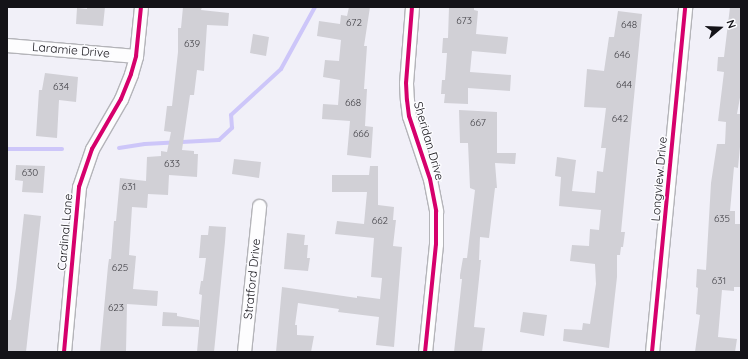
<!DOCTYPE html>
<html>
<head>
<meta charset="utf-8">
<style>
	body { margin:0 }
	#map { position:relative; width:748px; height:359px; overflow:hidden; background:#f1f0f8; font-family:Quicksand,sans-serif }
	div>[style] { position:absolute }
	.stream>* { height:4px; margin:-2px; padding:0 2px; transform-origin:2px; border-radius:2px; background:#cdc6f9 }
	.building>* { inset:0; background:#d1d0d6 }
	.roads { filter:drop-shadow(1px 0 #b4b4b9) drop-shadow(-1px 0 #b4b4b9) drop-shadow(0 1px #b4b4b9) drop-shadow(0 -1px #b4b4b9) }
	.minor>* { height:13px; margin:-6.5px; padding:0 6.5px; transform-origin:6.5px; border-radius:6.5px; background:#fdfdfe }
	.cycleway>* { height:4px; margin:-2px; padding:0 2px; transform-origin:2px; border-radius:2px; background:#d6006c }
	span { translate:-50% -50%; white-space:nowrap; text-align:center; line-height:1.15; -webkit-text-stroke:3px #fcfcff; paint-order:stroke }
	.number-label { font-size:10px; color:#434248 }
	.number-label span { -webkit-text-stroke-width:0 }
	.street-label { font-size:12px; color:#141318 }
	.frame { position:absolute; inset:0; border:8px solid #141318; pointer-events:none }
	.north { position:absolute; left:700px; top:8px; width:40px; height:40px; -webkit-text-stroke:3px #fcfcff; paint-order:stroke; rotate:71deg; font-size:11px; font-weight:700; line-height:16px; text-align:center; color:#141318 }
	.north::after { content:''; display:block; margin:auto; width:14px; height:18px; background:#141318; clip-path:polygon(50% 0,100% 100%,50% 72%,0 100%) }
</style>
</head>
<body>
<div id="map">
	<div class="stream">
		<i style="left:119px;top:148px;width:26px;rotate:-9deg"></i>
		<i style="left:145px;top:144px;width:74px;rotate:-3.1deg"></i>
		<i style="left:219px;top:140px;width:18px;rotate:-43deg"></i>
		<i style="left:232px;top:128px;width:13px;rotate:-94deg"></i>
		<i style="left:231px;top:115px;width:68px;rotate:-42.6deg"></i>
		<i style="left:281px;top:69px;width:71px;rotate:-61.3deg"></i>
		<i style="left:7px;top:149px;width:55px"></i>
	</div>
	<div class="building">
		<i style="clip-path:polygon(87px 7px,105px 7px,103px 26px,76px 24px,77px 8px,87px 9px)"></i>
		<i style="clip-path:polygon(183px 7px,202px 7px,201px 10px,229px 13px,228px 26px,207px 25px,204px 71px,197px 70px,194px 95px,190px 95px,182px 150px,194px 151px,194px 154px,198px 154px,197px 177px,169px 175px,168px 195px,148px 194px,147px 208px,132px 207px,129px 255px,136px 256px,133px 289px,158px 291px,157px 306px,127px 304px,126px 352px,100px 352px,108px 266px,109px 259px,111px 259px,114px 221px,116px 221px,120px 178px,146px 181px,147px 157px,161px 156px,161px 151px,167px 152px,171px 132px,164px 131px,167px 106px,172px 106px,178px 52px,178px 28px,181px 28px)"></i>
		<i style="clip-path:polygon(349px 7px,370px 7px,364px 46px,367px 46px,364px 89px,367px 89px,365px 126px,373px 127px,371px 158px,347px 155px,350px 121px,322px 119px,323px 104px,338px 105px,340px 80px,323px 77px,325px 60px,339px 61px,341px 40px,317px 36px,319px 21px,340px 24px,341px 15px,347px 16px)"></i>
		<i style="clip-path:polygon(449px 7px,474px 7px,474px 10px,478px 11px,476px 34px,508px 37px,506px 54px,472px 51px,470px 72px,511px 75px,510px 91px,468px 88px,468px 104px,444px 103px,445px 94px,441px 94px,442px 80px,445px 80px,447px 53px,442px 53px,443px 38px,448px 38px)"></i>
		<i style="clip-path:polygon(730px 7px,741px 7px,741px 92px,737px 114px,741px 114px,741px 136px,738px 168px,734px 167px,730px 211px,735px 211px,735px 224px,741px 224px,741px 287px,734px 287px,734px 291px,722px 290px,718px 337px,737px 339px,735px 352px,695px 352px,700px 315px,696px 314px,698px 288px,696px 287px,697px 269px,706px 270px,711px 183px,717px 144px,725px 144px,726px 122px,718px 121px,724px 72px,717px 71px,718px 57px,724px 57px)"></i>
		<i style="clip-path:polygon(618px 11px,642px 14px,621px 232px,625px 232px,623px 247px,621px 247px,620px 255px,617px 255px,617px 277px,609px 348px,563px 341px,564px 329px,582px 330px,583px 323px,590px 324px,596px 284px,595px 264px,570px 261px,572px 245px,589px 246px,590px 229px,599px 230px,601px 210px,559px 206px,561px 177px,555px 176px,557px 157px,576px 160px,572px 191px,595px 193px,597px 171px,603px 172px,606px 148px,601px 148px,606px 108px,584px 107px,587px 69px,604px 71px,609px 37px,614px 37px)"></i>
		<i style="clip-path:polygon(253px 34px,269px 37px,266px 56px,250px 53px)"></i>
		<i style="clip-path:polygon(45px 73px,78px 77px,76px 102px,59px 100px,57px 138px,36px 136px,39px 90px,42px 90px)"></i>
		<i style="clip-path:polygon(459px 110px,497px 112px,497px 153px,516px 153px,515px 164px,495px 163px,497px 188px,495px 188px,489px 238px,480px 237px,479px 260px,481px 260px,474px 327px,485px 328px,482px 352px,454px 352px,462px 279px,460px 279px,460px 275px,463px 258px,467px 258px,475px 190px,470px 188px,468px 143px,460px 143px)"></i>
		<i style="clip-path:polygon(234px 159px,261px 162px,259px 178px,232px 174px)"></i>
		<i style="clip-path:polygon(16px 165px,45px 166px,43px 193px,22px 192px,23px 181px,15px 180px)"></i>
		<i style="clip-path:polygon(370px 166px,378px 166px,378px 205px,394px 207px,393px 220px,396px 220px,393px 246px,402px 247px,394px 347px,376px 345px,379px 317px,338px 312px,339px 309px,298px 303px,295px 325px,297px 325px,297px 335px,314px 336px,311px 352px,276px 352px,282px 287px,357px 298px,357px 296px,380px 299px,382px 278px,371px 277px,374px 238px,335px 234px,337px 221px,364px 224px,367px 192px,332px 192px,332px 175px,369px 175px)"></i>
		<i style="clip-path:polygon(24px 214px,41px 216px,26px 352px,12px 352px,7px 351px,7px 320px,11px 320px,16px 288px)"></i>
		<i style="clip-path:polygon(209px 226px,226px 227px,225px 242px,214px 352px,197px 352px,202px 295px,199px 294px,201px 281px,203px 281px,206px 258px,199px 258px,201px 235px,208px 235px)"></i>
		<i style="clip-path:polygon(287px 233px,305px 235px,304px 245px,308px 245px,307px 258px,310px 258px,308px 271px,284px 269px)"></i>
		<i style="clip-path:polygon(163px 312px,177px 313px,177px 316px,199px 320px,199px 327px,162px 326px)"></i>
		<i style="clip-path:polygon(523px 312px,547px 315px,544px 336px,520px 332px)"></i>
	</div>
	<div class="roads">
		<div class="minor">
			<i style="left:412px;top:7px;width:76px;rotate:94.5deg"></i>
			<i style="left:406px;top:83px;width:17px;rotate:87deg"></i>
			<i style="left:407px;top:100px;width:16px;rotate:83deg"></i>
			<i style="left:409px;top:116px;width:66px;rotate:71.6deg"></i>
			<i style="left:430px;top:179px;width:33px;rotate:79deg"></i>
			<i style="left:436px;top:211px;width:33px;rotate:90deg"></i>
			<i style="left:436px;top:244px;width:109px;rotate:95.8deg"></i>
			<i style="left:7px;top:45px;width:129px;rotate:4.9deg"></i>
			<i style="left:64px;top:352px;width:166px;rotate:-84.8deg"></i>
			<i style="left:79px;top:187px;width:40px;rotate:-71.1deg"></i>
			<i style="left:92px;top:149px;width:58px;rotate:-59.9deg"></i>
			<i style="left:121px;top:99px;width:27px;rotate:-68deg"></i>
			<i style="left:131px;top:74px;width:19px;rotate:-74deg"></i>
			<i style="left:136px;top:56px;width:49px;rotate:-84.2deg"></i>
			<i style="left:244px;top:352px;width:147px;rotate:-84.1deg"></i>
			<i style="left:652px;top:352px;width:347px;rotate:-84.5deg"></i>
		</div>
	</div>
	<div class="cycleway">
		<i style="left:412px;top:7px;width:76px;rotate:94.5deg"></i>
		<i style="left:406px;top:83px;width:17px;rotate:87deg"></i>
		<i style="left:407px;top:100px;width:16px;rotate:83deg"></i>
		<i style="left:409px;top:116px;width:66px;rotate:71.6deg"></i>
		<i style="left:430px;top:179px;width:33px;rotate:79deg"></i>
		<i style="left:436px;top:211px;width:33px;rotate:90deg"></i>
		<i style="left:436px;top:244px;width:109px;rotate:95.8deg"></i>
		<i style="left:64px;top:352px;width:166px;rotate:-84.8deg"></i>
		<i style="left:79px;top:187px;width:40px;rotate:-71.1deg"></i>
		<i style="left:92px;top:149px;width:58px;rotate:-59.9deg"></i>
		<i style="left:121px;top:99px;width:27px;rotate:-68deg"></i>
		<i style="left:131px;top:74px;width:19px;rotate:-74deg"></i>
		<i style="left:136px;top:56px;width:49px;rotate:-84.2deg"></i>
		<i style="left:652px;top:352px;width:347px;rotate:-84.5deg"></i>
	</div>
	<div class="number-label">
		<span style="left:464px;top:21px">673</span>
		<span style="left:354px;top:23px">672</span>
		<span style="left:629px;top:25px">648</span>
		<span style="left:192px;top:44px">639</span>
		<span style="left:622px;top:55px">646</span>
		<span style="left:624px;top:85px">644</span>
		<span style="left:61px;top:87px">634</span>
		<span style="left:353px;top:103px">668</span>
		<span style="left:620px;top:119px">642</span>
		<span style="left:478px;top:123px">667</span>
		<span style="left:361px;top:134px">666</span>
		<span style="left:172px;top:164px">633</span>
		<span style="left:30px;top:173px">630</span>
		<span style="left:129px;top:187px">631</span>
		<span style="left:722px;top:219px">635</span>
		<span style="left:380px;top:221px">662</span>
		<span style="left:120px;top:268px">625</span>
		<span style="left:719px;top:281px">631</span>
		<span style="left:116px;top:308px">623</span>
	</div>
	<div class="street-label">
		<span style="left:71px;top:50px;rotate:5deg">Laramie Drive</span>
		<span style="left:429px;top:141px;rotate:74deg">Sheridan Drive</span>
		<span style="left:659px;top:179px;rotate:-85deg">Longview Drive</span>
		<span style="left:65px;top:232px;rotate:-85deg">Cardinal Lane</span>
		<span style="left:252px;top:279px;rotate:-84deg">Stratford Drive</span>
	</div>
	<div class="frame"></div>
	<div class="north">N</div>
</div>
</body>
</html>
